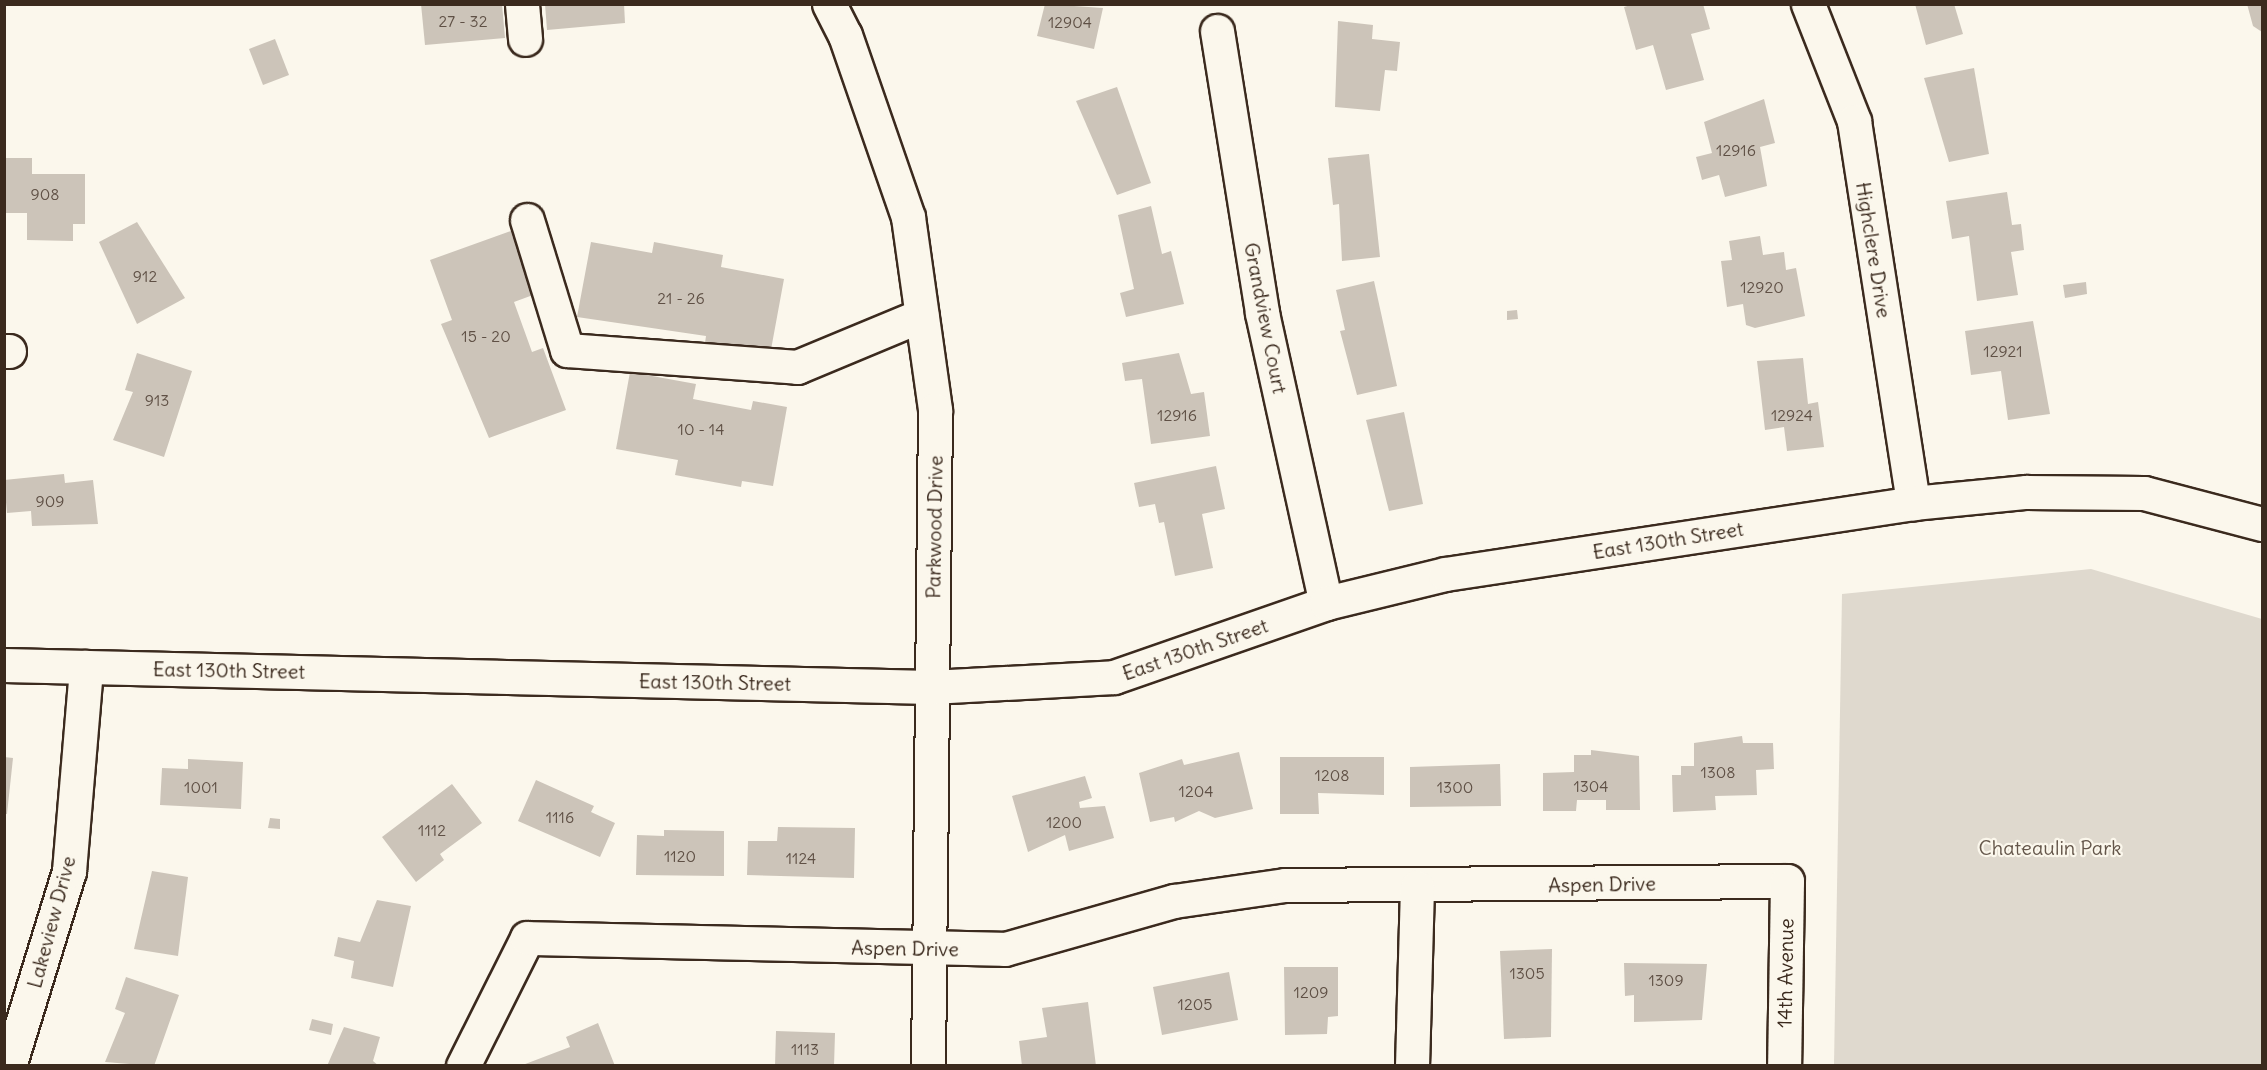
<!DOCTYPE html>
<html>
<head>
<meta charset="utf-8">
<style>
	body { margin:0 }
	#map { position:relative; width:2267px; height:1070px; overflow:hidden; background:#fbf7ec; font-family:Delius,sans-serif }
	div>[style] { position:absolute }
	.green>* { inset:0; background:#dfd9ce }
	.building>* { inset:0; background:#ccc4b9 }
	.roads { filter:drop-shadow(2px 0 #3b2a1e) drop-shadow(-2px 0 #3b2a1e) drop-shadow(0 2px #3b2a1e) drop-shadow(0 -2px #3b2a1e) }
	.minor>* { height:33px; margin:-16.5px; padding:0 16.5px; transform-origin:16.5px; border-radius:16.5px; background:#fbf7ec }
	.tertiary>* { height:33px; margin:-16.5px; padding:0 16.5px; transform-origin:16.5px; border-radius:16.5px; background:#fbf7ec }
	span { translate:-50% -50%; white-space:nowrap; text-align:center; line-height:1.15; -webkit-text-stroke:4.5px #fbf7ec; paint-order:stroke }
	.number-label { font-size:16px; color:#5f5045 }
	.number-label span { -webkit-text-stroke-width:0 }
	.street-label { font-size:20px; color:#3b2a1e }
	.park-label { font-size:20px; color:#64564a }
	.frame { position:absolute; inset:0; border:6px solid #3b2a1e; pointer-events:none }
</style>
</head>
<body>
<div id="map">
	<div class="green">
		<i style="clip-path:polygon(2091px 569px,2262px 619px,2262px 1065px,1834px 1065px,1842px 594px)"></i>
	</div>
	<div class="building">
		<i style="clip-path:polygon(421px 4px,502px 4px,505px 38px,425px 45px)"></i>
		<i style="clip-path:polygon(545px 4px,624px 4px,625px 23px,547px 30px)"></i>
		<i style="clip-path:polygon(1045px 4px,1103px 8px,1094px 49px,1037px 36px)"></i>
		<i style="clip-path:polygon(1634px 4px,1703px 4px,1710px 29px,1691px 34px,1704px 80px,1666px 90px,1653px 45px,1636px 50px,1624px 7px)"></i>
		<i style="clip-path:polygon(1915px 4px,1954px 4px,1963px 34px,1926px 45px)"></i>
		<i style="clip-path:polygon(2247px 4px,2262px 4px,2262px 32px,2253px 26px)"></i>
		<i style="clip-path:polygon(1338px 21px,1373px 25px,1372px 39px,1400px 42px,1397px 71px,1385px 70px,1380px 111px,1335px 107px)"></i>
		<i style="clip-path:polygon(275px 39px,289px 75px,263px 85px,249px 49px)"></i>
		<i style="clip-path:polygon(1974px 68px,1989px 154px,1949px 162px,1924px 78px)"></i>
		<i style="clip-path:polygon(1117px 87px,1151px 183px,1117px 195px,1076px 101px)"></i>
		<i style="clip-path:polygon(1764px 99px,1775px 143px,1760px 147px,1767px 186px,1725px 197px,1719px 175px,1702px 180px,1696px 157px,1712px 153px,1704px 122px)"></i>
		<i style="clip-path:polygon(1369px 154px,1380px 257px,1342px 261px,1339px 204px,1333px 205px,1328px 158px)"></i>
		<i style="clip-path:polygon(4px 158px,32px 158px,32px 174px,85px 174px,85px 224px,73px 224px,73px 241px,27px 240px,27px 213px,4px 213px)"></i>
		<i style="clip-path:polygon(2007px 192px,2012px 225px,2021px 224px,2024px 250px,2011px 252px,2018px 295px,1977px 301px,1969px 236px,1952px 239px,1946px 201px)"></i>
		<i style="clip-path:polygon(1151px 206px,1162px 254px,1171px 251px,1184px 304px,1126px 317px,1120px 293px,1134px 289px,1118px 215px)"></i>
		<i style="clip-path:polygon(137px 222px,185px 298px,137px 324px,99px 242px)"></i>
		<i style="clip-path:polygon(511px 231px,533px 295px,514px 302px,532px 352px,543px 348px,566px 410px,489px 438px,441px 324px,452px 320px,430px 260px)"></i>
		<i style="clip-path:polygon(1760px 236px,1763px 255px,1784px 252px,1786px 270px,1796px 268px,1805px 316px,1755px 328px,1746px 325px,1743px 304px,1727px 307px,1721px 261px,1732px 260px,1729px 241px)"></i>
		<i style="clip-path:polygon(591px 242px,652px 253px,654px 242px,723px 255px,721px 267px,784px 279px,770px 355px,705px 343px,706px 336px,577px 317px)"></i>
		<i style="clip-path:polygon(1374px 281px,1397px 386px,1357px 395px,1340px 331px,1345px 330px,1336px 290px)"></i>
		<i style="clip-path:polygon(2086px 282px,2087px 294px,2065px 298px,2063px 285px)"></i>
		<i style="clip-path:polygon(1517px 310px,1518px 319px,1507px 320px,1507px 311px)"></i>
		<i style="clip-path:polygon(2033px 321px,2050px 414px,2008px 420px,2001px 371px,1971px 375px,1965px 331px)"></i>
		<i style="clip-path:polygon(137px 353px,192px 371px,164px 457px,113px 440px,133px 392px,125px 390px)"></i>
		<i style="clip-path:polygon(1179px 353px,1191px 394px,1204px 392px,1210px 436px,1151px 444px,1142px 379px,1125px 381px,1122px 363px)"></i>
		<i style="clip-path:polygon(1803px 358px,1808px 404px,1818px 402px,1824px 447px,1787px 451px,1784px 427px,1765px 430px,1757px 361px)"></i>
		<i style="clip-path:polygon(630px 372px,696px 384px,693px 399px,751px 410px,753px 401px,787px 407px,773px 486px,742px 481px,741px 487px,675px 475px,678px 460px,616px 449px)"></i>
		<i style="clip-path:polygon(1404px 412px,1423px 504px,1389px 511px,1366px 420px)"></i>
		<i style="clip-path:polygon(1216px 466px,1225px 509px,1202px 514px,1213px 568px,1175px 576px,1164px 522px,1159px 523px,1155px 504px,1139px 507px,1134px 483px)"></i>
		<i style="clip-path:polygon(64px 474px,65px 483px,93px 480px,98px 524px,32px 526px,31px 511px,7px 513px,4px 480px)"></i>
		<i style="clip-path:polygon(1742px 736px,1743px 743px,1773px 743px,1774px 769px,1756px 770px,1757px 795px,1715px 796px,1716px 810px,1673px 812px,1672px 775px,1681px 775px,1681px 766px,1694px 766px,1694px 743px)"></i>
		<i style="clip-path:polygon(1591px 750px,1639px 756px,1640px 810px,1606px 810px,1606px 800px,1577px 800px,1576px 811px,1543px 811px,1543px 773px,1574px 772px,1574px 755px,1591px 755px)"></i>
		<i style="clip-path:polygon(1239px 752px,1253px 809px,1215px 818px,1199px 811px,1175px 822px,1174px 817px,1150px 822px,1139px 773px,1182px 759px,1184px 765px)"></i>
		<i style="clip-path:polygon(4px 757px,13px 758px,7px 814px,4px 814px)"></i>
		<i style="clip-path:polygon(1280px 757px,1384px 757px,1384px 795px,1318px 793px,1319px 814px,1280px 814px)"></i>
		<i style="clip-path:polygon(188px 759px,243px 762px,241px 809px,160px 805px,162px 768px,188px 769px)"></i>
		<i style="clip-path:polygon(1500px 764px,1501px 806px,1410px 807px,1410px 767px)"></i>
		<i style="clip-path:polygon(1085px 776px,1092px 798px,1079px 802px,1080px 808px,1105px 806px,1114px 838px,1069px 851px,1065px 835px,1028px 852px,1012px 796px)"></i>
		<i style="clip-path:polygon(536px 780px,594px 806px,591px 812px,615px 823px,600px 857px,518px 821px)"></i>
		<i style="clip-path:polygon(452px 784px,482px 823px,440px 854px,444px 860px,416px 882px,382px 837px)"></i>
		<i style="clip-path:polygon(270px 818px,280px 819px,280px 829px,268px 828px)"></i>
		<i style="clip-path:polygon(778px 827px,855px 828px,854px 878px,747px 875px,748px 841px,777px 841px)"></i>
		<i style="clip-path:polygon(664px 830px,724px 831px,724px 876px,636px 875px,637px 835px,664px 836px)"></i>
		<i style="clip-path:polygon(152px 871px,188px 877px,178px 956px,134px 949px)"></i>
		<i style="clip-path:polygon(377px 900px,411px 906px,393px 987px,351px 978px,354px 961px,334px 956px,338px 937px,360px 942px)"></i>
		<i style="clip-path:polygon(1552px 949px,1551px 1037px,1504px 1039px,1500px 951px)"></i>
		<i style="clip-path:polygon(1624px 963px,1707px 964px,1702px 1020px,1634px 1022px,1634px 995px,1625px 996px)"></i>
		<i style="clip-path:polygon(1284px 967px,1338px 967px,1338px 1016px,1328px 1017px,1327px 1034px,1285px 1035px)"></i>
		<i style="clip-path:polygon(1229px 972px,1238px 1020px,1162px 1035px,1153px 987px)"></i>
		<i style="clip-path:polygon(126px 977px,179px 995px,154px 1066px,105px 1062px,125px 1013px,115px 1009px)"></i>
		<i style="clip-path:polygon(1088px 1002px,1096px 1066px,1022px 1066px,1019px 1041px,1047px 1037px,1042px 1008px)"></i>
		<i style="clip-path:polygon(312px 1019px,333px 1024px,331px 1035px,309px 1030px)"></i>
		<i style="clip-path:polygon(598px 1023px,615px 1066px,520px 1066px,570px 1047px,566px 1037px)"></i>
		<i style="clip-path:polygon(344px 1027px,380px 1037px,373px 1061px,379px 1066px,327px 1066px)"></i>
		<i style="clip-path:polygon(776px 1031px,835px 1033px,834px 1066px,775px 1066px)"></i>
	</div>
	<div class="roads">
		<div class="minor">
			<i style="left:522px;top:4px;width:35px;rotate:85deg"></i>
			<i style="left:1808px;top:4px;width:126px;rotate:68.5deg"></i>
			<i style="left:1854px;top:121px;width:387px;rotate:81.2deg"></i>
			<i style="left:1217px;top:31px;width:286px;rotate:80.9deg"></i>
			<i style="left:1262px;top:313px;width:297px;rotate:77.6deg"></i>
			<i style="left:527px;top:220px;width:136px;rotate:72.9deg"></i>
			<i style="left:567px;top:350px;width:231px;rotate:4.2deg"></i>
			<i style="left:797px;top:367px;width:135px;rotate:-22.6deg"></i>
			<i style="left:4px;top:351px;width:5px"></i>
			<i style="left:9px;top:1066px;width:204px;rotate:-72.9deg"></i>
			<i style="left:69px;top:871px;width:205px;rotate:-85.2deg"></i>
			<i style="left:463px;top:1066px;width:143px;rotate:-63.4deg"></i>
			<i style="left:527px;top:938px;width:478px;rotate:1.3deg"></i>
			<i style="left:1005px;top:949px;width:176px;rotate:-15.9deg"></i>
			<i style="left:1174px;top:901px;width:112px;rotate:-8.2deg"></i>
			<i style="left:1285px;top:885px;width:502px;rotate:-0.46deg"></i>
			<i style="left:1787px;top:881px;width:185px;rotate:90.9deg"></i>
			<i style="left:1412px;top:1066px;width:179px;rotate:-88.4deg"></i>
		</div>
		<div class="tertiary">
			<i style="left:829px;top:4px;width:35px;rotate:63deg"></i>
			<i style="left:845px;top:35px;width:193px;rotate:70.9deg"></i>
			<i style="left:908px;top:217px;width:195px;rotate:82deg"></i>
			<i style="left:935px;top:410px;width:656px;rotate:90.61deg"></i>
			<i style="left:4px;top:665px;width:927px;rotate:1.36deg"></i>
			<i style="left:931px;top:687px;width:183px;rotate:-3.1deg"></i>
			<i style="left:1114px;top:677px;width:225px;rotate:-19.2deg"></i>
			<i style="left:1326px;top:603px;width:122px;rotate:-13.7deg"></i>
			<i style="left:1445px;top:574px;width:473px;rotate:-8.6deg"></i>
			<i style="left:1913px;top:503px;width:114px;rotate:-5.6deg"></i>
			<i style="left:2026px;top:492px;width:118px;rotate:0.5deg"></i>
			<i style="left:2144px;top:493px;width:122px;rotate:14.7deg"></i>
		</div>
	</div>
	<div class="number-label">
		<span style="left:463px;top:21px">27 - 32</span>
		<span style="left:1070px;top:22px">12904</span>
		<span style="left:1736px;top:150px">12916</span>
		<span style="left:45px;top:194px">908</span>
		<span style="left:145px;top:276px">912</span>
		<span style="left:1762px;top:287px">12920</span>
		<span style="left:681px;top:298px">21 - 26</span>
		<span style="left:486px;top:336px">15 - 20</span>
		<span style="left:2003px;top:351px">12921</span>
		<span style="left:157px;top:400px">913</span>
		<span style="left:1177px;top:415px">12916</span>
		<span style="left:1792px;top:415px">12924</span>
		<span style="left:701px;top:429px">10 - 14</span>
		<span style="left:50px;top:501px">909</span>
		<span style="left:1718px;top:772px">1308</span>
		<span style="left:1332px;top:775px">1208</span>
		<span style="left:1591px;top:786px">1304</span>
		<span style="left:201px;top:787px">1001</span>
		<span style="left:1455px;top:787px">1300</span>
		<span style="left:1196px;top:791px">1204</span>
		<span style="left:560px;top:817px">1116</span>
		<span style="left:1064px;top:822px">1200</span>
		<span style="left:432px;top:830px">1112</span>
		<span style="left:680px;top:856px">1120</span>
		<span style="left:801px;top:858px">1124</span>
		<span style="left:1527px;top:973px">1305</span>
		<span style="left:1666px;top:980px">1309</span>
		<span style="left:1311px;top:992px">1209</span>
		<span style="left:1195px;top:1004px">1205</span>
		<span style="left:805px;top:1049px">1113</span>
	</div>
	<div class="street-label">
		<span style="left:1874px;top:250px;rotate:81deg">Highclere Drive</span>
		<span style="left:1266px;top:318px;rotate:79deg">Grandview Court</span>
		<span style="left:934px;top:527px;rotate:-89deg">Parkwood Drive</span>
		<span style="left:1668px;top:540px;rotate:-9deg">East 130th Street</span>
		<span style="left:1195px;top:649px;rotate:-19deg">East 130th Street</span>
		<span style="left:229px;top:670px;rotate:1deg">East 130th Street</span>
		<span style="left:715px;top:682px;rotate:1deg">East 130th Street</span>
		<span style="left:1602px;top:884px;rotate:-1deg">Aspen Drive</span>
		<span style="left:51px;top:922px;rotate:-75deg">Lakeview Drive</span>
		<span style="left:905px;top:948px;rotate:1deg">Aspen Drive</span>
		<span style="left:1785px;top:973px;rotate:-89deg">14th Avenue</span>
	</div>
	<div class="park-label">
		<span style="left:2050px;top:847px">Chateaulin Park</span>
	</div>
	<div class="frame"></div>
</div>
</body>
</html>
